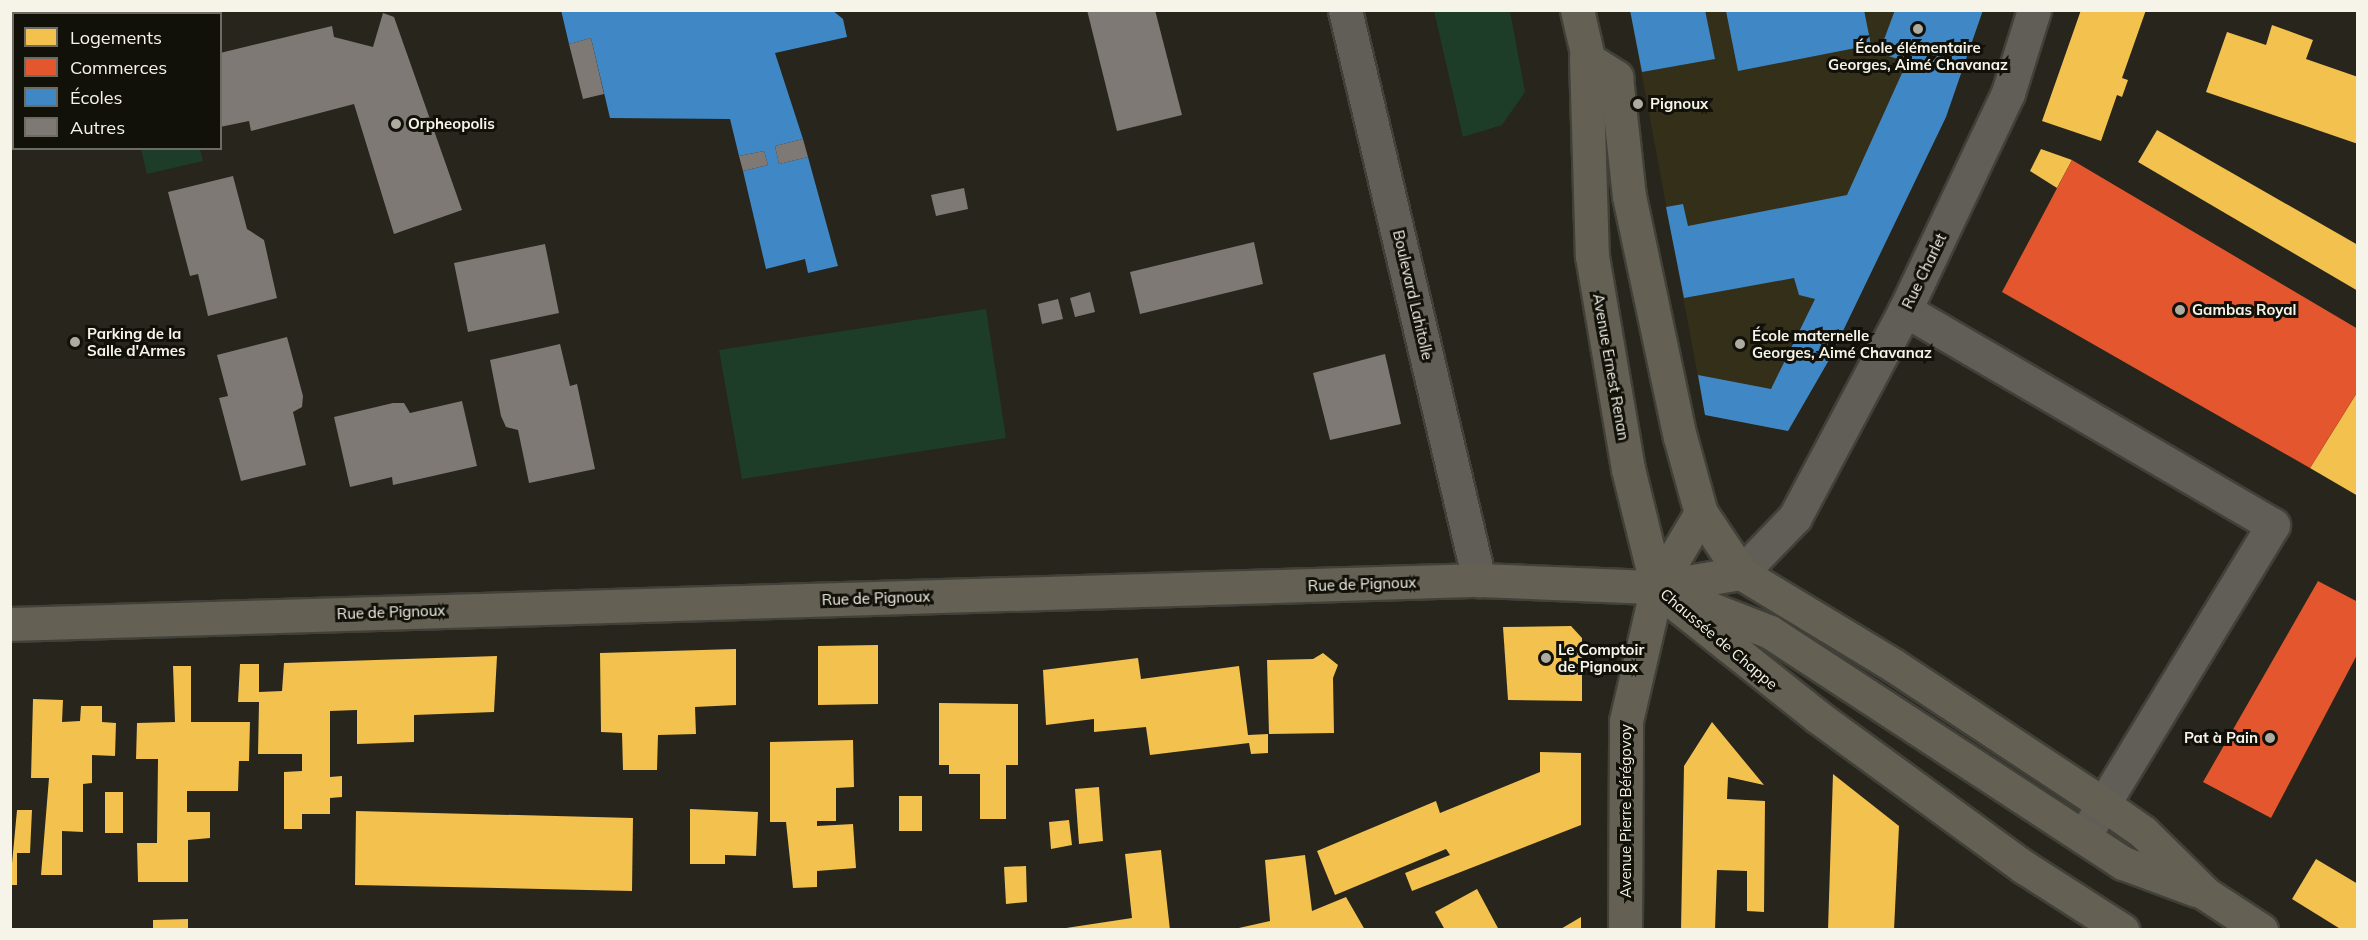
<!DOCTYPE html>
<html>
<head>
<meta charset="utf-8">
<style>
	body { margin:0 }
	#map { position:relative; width:2368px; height:940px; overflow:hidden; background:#27251c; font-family:Mulish,sans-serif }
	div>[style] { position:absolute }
	.built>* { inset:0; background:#342f19 }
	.green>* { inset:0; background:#1e3d28 }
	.homes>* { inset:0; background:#f2c14e }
	.shops>* { inset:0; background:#e4572e }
	.schools>* { inset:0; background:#3f88c5 }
	.building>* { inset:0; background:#7f7975 }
	.roads { filter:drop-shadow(2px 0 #414039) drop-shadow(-2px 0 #414039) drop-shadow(0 2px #414039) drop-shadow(0 -2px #414039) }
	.minor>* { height:33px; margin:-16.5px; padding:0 16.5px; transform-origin:16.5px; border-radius:16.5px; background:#605e57 }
	.major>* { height:33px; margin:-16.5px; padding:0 16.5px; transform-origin:16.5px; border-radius:16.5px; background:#656054 }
	.dots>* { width:16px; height:16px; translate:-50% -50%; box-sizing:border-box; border:3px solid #121109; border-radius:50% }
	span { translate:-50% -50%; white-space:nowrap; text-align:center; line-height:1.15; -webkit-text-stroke:6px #121109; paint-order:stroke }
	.poi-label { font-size:15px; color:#f6f4e9; font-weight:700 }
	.left { translate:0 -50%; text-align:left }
	.right { translate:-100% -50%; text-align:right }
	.street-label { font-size:15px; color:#f6f4e9 }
	.frame { position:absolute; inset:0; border:12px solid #f6f4e9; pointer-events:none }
	.legend { position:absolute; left:12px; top:12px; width:210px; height:138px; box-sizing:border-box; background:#121109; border:2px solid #6d6c63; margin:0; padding:8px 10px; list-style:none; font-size:18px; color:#f6f4e9 }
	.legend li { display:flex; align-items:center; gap:12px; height:30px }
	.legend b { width:30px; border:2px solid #6d6c63 }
</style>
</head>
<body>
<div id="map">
	<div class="built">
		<i style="clip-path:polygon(1630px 11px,1983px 11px,1946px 117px,1829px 360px,1788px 431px,1705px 415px)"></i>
	</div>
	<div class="green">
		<i style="clip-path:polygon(1434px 11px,1510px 11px,1525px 92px,1502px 125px,1463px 137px)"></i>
		<i style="clip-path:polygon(141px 149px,200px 149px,203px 161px,147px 174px)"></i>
		<i style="clip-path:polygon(986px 309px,1006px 438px,742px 479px,719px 350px)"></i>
	</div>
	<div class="homes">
		<i style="clip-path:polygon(2081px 10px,2146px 10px,2122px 78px,2128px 80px,2122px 97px,2117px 95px,2101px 141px,2042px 121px)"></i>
		<i style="clip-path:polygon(2272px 25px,2313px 40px,2306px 59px,2358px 77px,2358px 144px,2206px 92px,2227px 32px,2266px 45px)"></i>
		<i style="clip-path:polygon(2157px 130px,2358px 245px,2358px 291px,2138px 162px)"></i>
		<i style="clip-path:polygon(2041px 149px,2072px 160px,2057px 188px,2030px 171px)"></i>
		<i style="clip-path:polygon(2358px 391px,2358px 496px,2310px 468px)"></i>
		<i style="clip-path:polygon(1571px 626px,1582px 638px,1582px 701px,1508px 700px,1503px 627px)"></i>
		<i style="clip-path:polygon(878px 645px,878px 704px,818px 705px,818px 646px)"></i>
		<i style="clip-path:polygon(736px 649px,736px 705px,695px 707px,696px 734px,658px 735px,657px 770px,623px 770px,622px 733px,601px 732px,600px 653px)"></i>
		<i style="clip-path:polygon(1323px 653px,1338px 665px,1333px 678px,1334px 733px,1269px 734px,1267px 660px,1313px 659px)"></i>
		<i style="clip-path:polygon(497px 656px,494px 712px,414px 715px,414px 742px,357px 744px,357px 710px,330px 711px,330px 777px,342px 776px,342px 797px,330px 798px,330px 814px,302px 814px,302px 829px,284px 829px,284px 772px,302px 771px,302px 754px,258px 754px,259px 702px,238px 702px,240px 664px,259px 664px,259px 692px,282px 691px,284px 663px)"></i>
		<i style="clip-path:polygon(1138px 658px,1141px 679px,1239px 666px,1248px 735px,1268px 734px,1268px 753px,1251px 754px,1249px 743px,1150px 755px,1146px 727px,1094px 732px,1094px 719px,1046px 725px,1043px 670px)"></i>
		<i style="clip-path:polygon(173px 666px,191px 666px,191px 722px,250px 722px,249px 761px,239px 761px,238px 791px,187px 791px,187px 812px,210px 812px,210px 838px,188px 840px,188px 882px,138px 882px,137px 843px,157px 843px,158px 759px,136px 759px,137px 723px,175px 722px)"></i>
		<i style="clip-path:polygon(33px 699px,63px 700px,62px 722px,80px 721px,81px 706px,102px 706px,102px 722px,116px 723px,115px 756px,92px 755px,92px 783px,83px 784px,83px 832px,62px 831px,62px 875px,41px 875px,49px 778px,31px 778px)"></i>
		<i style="clip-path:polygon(939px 703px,1018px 704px,1018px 765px,1006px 765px,1006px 819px,980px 819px,980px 774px,949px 774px,949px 765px,939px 765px)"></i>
		<i style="clip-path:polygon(1712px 722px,1764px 785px,1728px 777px,1727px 799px,1765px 801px,1764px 912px,1747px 911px,1747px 871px,1717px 870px,1715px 930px,1681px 930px,1684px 766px)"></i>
		<i style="clip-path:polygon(853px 740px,854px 787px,836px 788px,836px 821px,817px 821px,817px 826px,853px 824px,856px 868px,817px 871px,817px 887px,793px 888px,786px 822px,770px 822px,770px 742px)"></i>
		<i style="clip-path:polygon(1540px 752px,1581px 753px,1581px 825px,1412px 891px,1405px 873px,1450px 855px,1446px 849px,1335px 895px,1317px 851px,1436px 801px,1440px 813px,1540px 772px)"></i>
		<i style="clip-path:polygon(1833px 774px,1899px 826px,1894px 930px,1828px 930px)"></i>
		<i style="clip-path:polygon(1099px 787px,1103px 841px,1079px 844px,1075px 789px)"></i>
		<i style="clip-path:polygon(105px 792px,123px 792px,123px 833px,105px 833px)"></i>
		<i style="clip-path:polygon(899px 796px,922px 796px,922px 831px,899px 831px)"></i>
		<i style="clip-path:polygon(690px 809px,758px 812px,756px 856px,725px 855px,725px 864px,690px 864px)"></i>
		<i style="clip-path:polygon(17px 810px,32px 810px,30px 853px,17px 853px,17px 885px,10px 885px)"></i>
		<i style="clip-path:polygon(356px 811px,633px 818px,632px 891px,355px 885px)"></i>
		<i style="clip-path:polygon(1069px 820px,1072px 845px,1051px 849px,1049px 822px)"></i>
		<i style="clip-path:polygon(1161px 850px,1170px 930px,1053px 930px,1132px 918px,1125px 854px)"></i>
		<i style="clip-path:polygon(1305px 855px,1312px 911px,1346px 897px,1365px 930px,1230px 930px,1270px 921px,1265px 860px)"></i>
		<i style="clip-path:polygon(2316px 859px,2358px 884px,2358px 930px,2342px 930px,2292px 899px)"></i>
		<i style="clip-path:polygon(1026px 866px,1027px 902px,1006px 904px,1004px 867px)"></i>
		<i style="clip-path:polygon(1477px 889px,1499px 930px,1445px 930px,1435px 912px)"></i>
		<i style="clip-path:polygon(1581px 917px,1581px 930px,1559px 930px)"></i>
		<i style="clip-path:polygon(188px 919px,188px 930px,153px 930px,153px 920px)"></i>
	</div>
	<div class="shops">
		<i style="clip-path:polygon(2072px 160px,2358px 329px,2358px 391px,2310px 468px,2002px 292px)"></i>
		<i style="clip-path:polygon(2318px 581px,2358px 602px,2358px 653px,2271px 818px,2203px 782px)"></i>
	</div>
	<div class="schools">
		<i style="clip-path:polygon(561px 10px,832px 10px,843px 19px,847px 37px,775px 53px,803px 139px,775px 146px,779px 164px,808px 157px,838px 266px,808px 273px,805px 259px,766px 269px,743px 171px,768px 165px,764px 151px,739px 156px,730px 119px,610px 118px,591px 38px,569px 44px)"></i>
		<i style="clip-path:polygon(1630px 10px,1705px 10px,1715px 59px,1642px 72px)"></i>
		<i style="clip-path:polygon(1864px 10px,1871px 45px,1738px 71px,1726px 11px)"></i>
		<i style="clip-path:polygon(1895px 10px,1983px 10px,1946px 117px,1829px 360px,1788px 431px,1705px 415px,1698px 375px,1771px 389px,1815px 299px,1799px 295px,1794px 278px,1684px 298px,1666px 207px,1683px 204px,1688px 226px,1847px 195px,1907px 62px,1879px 53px)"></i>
	</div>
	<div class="building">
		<i style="clip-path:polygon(1087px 10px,1155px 10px,1182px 115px,1117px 131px)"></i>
		<i style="clip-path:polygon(383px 13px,394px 17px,462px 210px,394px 234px,354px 104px,251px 131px,249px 121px,220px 127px,220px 53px,332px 26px,334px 37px,373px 47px)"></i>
		<i style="clip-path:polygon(591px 38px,604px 94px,583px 99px,569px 44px)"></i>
		<i style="clip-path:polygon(803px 139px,808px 157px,779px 164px,775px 146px)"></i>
		<i style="clip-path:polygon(764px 151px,768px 165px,743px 171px,739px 156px)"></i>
		<i style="clip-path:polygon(233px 176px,247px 229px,264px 240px,277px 298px,208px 316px,198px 274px,190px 276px,168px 192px)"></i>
		<i style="clip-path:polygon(964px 188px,968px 209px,936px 216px,931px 195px)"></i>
		<i style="clip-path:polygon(1254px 242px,1263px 284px,1140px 314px,1130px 272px)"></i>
		<i style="clip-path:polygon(545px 244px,559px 313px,468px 332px,454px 263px)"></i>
		<i style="clip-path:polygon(1090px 292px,1095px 312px,1075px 317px,1070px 298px)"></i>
		<i style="clip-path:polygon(1058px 299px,1063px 319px,1042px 324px,1038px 304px)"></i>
		<i style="clip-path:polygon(287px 337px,303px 396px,302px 407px,293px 412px,306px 465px,241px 481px,219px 398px,228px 396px,217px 355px)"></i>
		<i style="clip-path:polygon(560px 344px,570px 386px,577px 384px,595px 469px,529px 483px,518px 430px,506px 427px,501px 416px,490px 360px)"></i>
		<i style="clip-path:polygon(1385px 354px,1401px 424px,1330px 440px,1313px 373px)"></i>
		<i style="clip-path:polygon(462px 401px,477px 466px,393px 485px,392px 477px,350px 487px,334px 417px,393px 403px,404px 403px,410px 413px)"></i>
	</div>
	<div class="roads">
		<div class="minor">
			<i style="left:1345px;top:10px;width:586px;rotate:76.77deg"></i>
			<i style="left:1905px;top:310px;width:426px;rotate:30.3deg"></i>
			<i style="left:2273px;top:525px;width:364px;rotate:121.3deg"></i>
			<i style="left:1741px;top:573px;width:78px;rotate:-46deg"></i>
			<i style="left:1795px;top:517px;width:234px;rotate:-62deg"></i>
			<i style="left:1905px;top:310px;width:240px;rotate:-64.6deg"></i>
			<i style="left:2008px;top:93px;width:87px;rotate:-72.6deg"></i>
		</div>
		<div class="major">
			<i style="left:1577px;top:10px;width:71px;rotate:76.9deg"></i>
			<i style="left:1586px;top:58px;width:36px;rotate:32deg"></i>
			<i style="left:1616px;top:77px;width:120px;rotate:83.8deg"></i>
			<i style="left:1629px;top:196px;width:246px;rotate:78.1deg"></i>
			<i style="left:1680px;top:437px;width:79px;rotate:74.6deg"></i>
			<i style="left:1701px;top:513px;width:72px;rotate:56.3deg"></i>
			<i style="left:1741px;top:573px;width:178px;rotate:31.2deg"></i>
			<i style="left:1893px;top:665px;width:252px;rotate:33.5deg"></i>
			<i style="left:2103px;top:804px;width:49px;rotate:35deg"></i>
			<i style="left:2143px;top:832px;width:88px;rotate:44.5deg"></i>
			<i style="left:2206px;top:894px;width:66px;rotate:33.2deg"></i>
			<i style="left:1586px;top:58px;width:198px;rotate:88.3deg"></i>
			<i style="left:1592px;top:256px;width:216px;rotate:80.4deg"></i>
			<i style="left:1628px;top:469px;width:122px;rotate:76.2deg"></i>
			<i style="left:1658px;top:588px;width:120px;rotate:21.4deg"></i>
			<i style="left:1770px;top:632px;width:422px;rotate:33.2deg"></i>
			<i style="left:2123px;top:863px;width:78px;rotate:20.3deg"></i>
			<i style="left:1676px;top:604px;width:181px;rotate:38.5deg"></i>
			<i style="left:1818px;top:717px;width:255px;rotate:36.1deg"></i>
			<i style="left:2024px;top:867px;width:117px;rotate:32.7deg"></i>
			<i style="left:10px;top:624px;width:1470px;rotate:-1.72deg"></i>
			<i style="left:1479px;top:580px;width:178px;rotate:2.3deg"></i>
			<i style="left:1657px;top:587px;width:85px;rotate:-9.5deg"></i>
			<i style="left:1625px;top:930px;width:209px;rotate:-89.7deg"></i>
			<i style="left:1626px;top:721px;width:138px;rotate:-77deg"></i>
			<i style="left:1657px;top:587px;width:86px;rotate:-59.3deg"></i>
		</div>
	</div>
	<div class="dots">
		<i style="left:1918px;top:29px;background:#aeaca1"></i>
		<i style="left:1638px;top:104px;background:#aeaca1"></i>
		<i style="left:396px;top:124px;background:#aeaca1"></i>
		<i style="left:2180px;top:310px;background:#aeaca1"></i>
		<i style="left:75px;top:342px;background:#aeaca1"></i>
		<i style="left:1740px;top:344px;background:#aeaca1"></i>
		<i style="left:1546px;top:658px;background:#aeaca1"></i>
		<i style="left:2270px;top:738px;background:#aeaca1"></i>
	</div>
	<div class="poi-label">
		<span style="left:1918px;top:56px">École élémentaire<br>Georges, Aimé Chavanaz</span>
		<span class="left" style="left:1650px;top:104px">Pignoux</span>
		<span class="left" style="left:408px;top:124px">Orpheopolis</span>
		<span class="left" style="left:2192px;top:310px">Gambas Royal</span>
		<span class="left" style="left:87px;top:342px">Parking de la<br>Salle d'Armes</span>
		<span class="left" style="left:1752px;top:344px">École maternelle<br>Georges, Aimé Chavanaz</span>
		<span class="left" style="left:1558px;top:658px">Le Comptoir<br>de Pignoux</span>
		<span class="right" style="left:2258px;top:738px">Pat à Pain</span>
	</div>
	<div class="street-label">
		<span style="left:1924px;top:271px;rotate:-64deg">Rue Charlet</span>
		<span style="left:1413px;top:295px;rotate:77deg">Boulevard Lahitolle</span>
		<span style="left:1611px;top:367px;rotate:80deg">Avenue Ernest Renan</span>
		<span style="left:1362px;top:584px;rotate:-2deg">Rue de Pignoux</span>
		<span style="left:876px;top:598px;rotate:-2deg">Rue de Pignoux</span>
		<span style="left:391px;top:612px;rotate:-2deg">Rue de Pignoux</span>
		<span style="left:1719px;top:639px;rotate:40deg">Chaussée de Chappe</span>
		<span style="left:1626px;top:811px;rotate:-90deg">Avenue Pierre Bérégovoy</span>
	</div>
	<div class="frame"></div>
	<ul class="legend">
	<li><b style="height:16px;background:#f2c14e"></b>Logements</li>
	<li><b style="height:16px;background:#e4572e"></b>Commerces</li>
	<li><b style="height:16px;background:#3f88c5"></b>Écoles</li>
	<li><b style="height:16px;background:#7f7975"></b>Autres</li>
	</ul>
</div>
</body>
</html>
